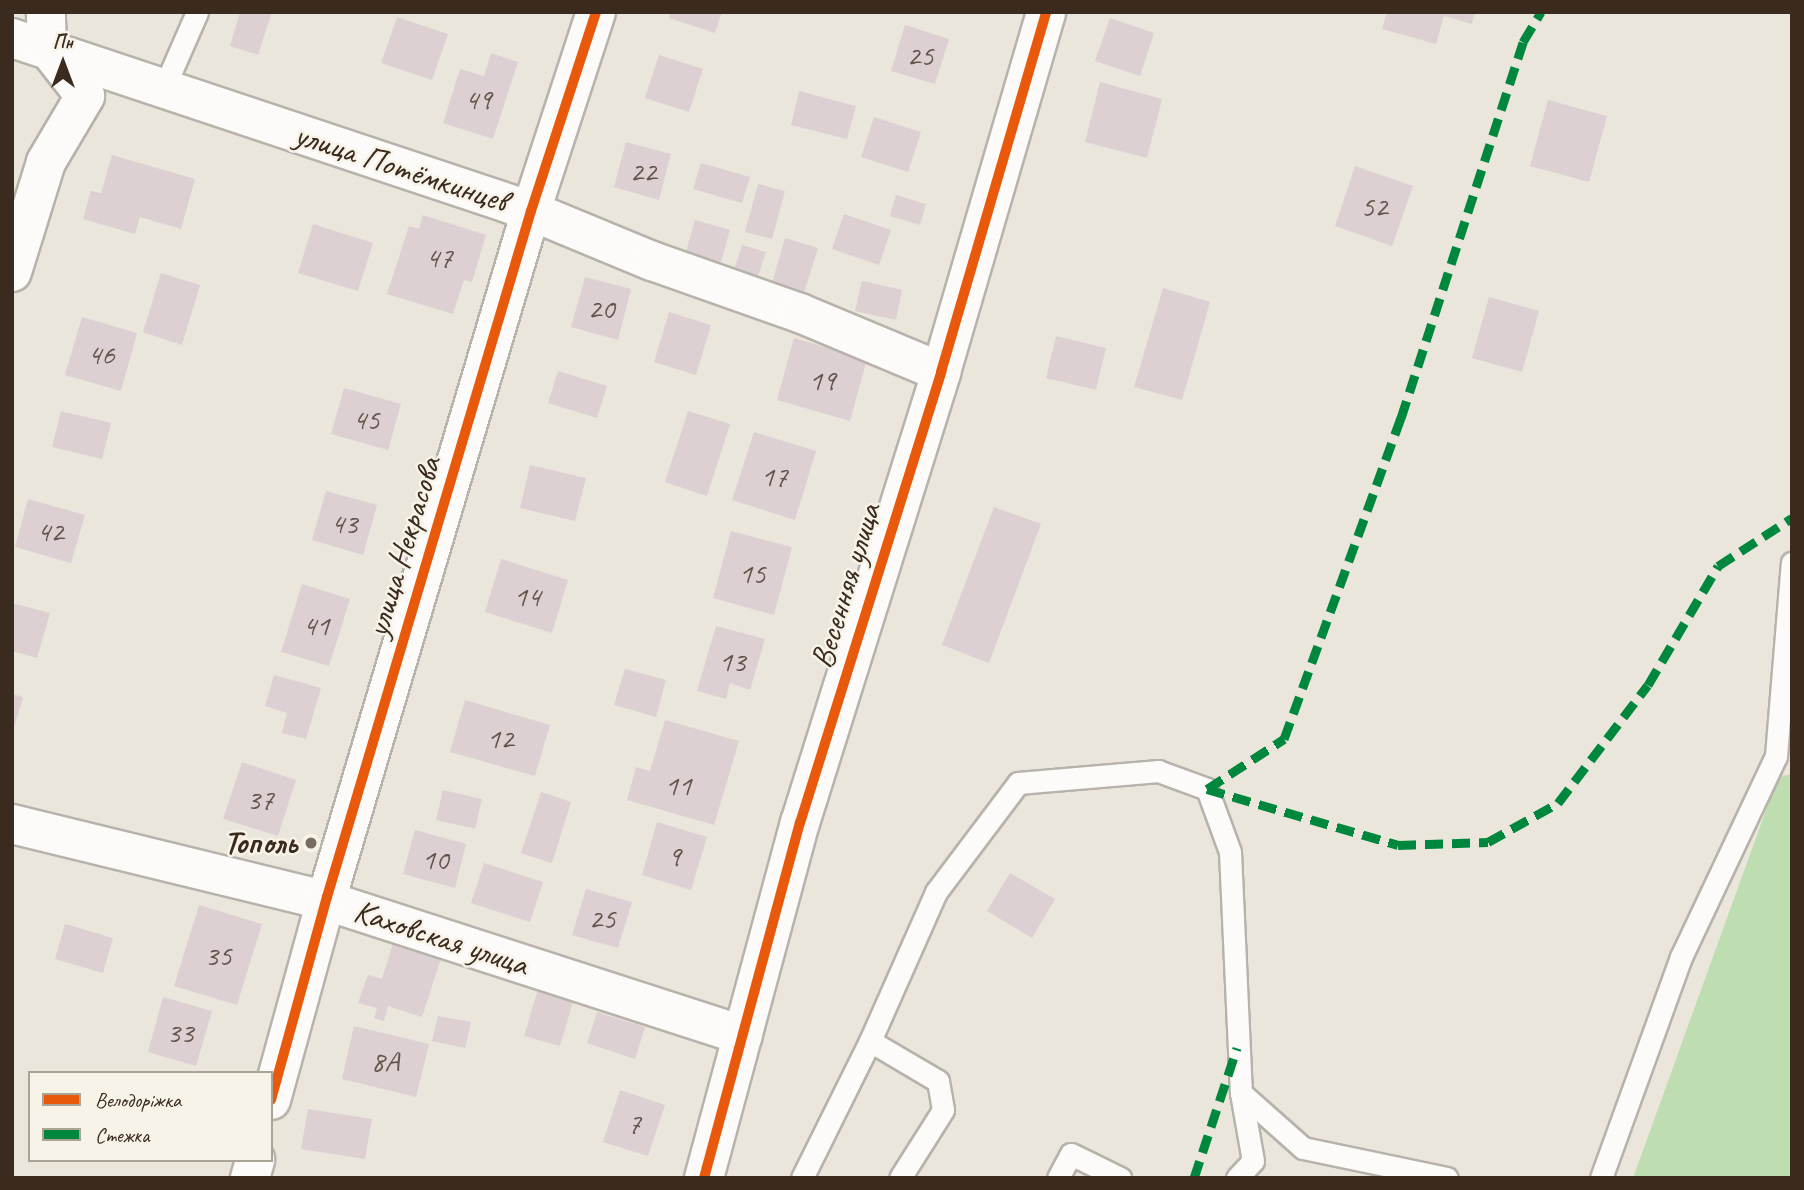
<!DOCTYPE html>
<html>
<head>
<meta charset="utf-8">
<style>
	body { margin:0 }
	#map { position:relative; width:1804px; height:1190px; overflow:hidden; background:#ebe6db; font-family:Caveat,sans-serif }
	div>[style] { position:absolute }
	.green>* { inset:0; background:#bedeb1 }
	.building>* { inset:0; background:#dcd0d3 }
	.roads { filter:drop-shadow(2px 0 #b7b2aa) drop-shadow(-2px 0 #b7b2aa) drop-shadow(0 2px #b7b2aa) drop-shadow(0 -2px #b7b2aa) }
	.service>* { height:21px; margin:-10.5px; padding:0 10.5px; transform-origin:10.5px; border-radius:10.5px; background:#fcfbfa }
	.minor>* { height:38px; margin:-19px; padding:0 19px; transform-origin:19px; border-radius:19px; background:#fcfbfa }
	.quiet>* { height:9px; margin-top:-4.5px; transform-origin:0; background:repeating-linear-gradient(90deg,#00873e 0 18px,transparent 0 27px) }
	.cycleway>* { height:10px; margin:-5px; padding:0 5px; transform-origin:5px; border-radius:5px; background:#e8590c }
	.dots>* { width:19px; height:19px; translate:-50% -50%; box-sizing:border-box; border:4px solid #f7f3e8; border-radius:50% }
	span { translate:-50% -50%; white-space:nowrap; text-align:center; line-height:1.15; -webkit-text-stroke:5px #f7f3e8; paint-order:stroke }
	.number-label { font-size:30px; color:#63544b }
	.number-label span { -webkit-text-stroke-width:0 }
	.street-label { font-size:33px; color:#3b2a1e }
	.poi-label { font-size:33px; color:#3b2a1e; font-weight:700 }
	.right { translate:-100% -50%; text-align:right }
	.frame { position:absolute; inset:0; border:14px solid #3b2a1e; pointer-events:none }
	.legend { position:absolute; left:28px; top:1071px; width:245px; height:91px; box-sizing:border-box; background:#f7f3e8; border:2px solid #aca397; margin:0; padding:9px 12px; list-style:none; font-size:21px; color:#3b2a1e }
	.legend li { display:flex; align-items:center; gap:14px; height:35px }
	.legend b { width:35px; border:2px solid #aca397 }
	.north { position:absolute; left:28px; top:28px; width:70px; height:70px; -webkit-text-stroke:5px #f7f3e8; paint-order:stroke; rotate:0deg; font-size:19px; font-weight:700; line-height:28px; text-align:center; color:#3b2a1e }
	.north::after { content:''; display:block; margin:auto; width:24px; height:32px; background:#3b2a1e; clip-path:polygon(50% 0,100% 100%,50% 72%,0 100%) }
</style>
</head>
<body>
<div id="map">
	<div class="green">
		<i style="clip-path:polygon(1792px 774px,1792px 1178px,1633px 1178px,1778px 777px)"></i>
	</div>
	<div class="building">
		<i style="clip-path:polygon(240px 12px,272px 12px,258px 55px,230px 46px)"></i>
		<i style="clip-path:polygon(671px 12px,722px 12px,715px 33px,669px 18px)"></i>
		<i style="clip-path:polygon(1387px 12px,1475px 12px,1472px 24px,1444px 16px,1436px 44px,1382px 29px)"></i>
		<i style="clip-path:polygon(397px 17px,448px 34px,432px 80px,381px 63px)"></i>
		<i style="clip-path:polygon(1110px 18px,1154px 33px,1140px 76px,1095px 61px)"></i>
		<i style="clip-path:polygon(905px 25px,949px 39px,935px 84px,891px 71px)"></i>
		<i style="clip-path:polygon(491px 53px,518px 62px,493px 139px,443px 123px,460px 69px,484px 76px)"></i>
		<i style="clip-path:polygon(659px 55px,703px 69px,689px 112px,645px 98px)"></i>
		<i style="clip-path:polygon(1100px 82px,1162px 99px,1147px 158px,1085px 142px)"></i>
		<i style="clip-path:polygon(799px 91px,856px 106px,847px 139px,791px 125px)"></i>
		<i style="clip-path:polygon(1548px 100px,1607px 116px,1589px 182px,1530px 166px)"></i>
		<i style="clip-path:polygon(874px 117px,921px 132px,908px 172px,861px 157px)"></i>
		<i style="clip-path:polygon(626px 142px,671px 154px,659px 200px,614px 187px)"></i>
		<i style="clip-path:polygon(112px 155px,195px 179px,181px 229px,140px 217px,135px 234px,83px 219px,91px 191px,101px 193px)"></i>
		<i style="clip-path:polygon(701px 163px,750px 177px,742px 203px,693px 189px)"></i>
		<i style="clip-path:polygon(1355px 166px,1413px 186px,1392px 246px,1335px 226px)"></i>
		<i style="clip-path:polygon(758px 184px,785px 191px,772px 239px,745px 232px)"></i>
		<i style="clip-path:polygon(896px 195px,926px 204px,920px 225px,890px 216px)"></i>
		<i style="clip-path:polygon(844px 214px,891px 230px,879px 265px,832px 249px)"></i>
		<i style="clip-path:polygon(423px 215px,486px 235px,472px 282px,464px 280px,453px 314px,387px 294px,409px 226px,419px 229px)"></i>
		<i style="clip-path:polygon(695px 220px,730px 230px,720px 265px,685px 255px)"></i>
		<i style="clip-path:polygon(313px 224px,373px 243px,358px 291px,298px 273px)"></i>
		<i style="clip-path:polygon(785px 238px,818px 248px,804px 293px,772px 283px)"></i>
		<i style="clip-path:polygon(742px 245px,766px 252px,757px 279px,733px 273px)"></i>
		<i style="clip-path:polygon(161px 273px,200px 285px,182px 345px,143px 332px)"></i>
		<i style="clip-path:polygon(585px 277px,631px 289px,618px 340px,571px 327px)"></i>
		<i style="clip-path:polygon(862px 281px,902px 290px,896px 320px,855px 311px)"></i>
		<i style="clip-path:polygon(1163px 288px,1210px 302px,1182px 400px,1134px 387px)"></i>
		<i style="clip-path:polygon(1489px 297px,1539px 311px,1522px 372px,1472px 358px)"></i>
		<i style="clip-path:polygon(669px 312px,711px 325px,696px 375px,654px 362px)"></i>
		<i style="clip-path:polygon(82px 317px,137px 333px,121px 391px,65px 375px)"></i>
		<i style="clip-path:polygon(1056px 336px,1106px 348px,1096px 390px,1046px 378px)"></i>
		<i style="clip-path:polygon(794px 338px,867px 359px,850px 421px,777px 400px)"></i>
		<i style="clip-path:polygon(558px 371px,607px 386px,597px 418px,548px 403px)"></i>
		<i style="clip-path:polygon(344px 388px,401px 404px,388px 450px,331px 434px)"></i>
		<i style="clip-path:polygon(61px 411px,111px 423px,102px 459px,52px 447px)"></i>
		<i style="clip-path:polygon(688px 411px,730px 424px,707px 496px,665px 482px)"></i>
		<i style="clip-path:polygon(754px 432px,816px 451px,795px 520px,732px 500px)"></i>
		<i style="clip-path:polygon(530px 465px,586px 478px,575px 521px,520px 508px)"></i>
		<i style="clip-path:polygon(326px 491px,377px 505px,363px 555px,312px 540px)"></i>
		<i style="clip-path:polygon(28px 499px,85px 515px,71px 563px,15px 547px)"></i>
		<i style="clip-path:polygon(994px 507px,1041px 524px,989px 663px,942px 645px)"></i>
		<i style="clip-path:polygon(731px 531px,792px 547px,774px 615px,713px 598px)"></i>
		<i style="clip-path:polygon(501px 559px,568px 580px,552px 633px,485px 612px)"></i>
		<i style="clip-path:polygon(302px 584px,350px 599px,329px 666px,281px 652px)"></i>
		<i style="clip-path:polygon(12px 603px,50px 613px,37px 658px,12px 651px)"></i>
		<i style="clip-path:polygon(716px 626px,765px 639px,750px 690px,730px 683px,726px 699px,697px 691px)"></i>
		<i style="clip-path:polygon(625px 669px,666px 680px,656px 717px,614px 705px)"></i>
		<i style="clip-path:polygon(274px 675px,321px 688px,306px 739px,282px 733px,287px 713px,265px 706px)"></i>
		<i style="clip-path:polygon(12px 694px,23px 697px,13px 731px,12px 731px)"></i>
		<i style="clip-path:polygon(465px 700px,550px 725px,535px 776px,450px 752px)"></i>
		<i style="clip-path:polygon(665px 720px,739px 741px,714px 825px,627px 800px,636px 767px,650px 771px)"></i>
		<i style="clip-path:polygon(242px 762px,296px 780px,278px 836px,223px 819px)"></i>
		<i style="clip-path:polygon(443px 790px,482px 799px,475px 829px,436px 820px)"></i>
		<i style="clip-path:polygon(541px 792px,571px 802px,552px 863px,521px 853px)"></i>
		<i style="clip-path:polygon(657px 822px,707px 837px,691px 890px,642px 875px)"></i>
		<i style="clip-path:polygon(415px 830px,466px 844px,455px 888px,403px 874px)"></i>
		<i style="clip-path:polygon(484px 863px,543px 882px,530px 922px,471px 903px)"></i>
		<i style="clip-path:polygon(1010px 873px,1055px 899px,1032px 938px,987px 911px)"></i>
		<i style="clip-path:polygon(586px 889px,632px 902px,618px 948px,572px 935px)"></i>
		<i style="clip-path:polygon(199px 905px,262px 924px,237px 1005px,174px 986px)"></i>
		<i style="clip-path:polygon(65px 924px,113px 938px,103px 973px,55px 959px)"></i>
		<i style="clip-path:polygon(420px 941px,444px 949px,422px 1017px,388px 1006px,384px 1021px,374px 1018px,377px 1008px,358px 1003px,368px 975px,382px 979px,393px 943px,416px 951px)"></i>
		<i style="clip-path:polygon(539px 986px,575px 995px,560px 1046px,524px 1036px)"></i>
		<i style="clip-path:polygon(163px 997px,212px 1011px,196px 1066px,148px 1052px)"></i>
		<i style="clip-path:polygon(597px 1012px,645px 1027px,635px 1059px,587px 1043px)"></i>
		<i style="clip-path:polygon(438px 1016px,471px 1022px,465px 1048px,432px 1041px)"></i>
		<i style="clip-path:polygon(354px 1026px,429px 1044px,416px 1097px,342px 1079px)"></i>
		<i style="clip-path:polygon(620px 1090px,665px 1105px,648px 1156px,603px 1142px)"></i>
		<i style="clip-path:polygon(308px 1109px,372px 1119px,365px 1159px,301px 1149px)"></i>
	</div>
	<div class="roads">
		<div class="service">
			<i style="left:163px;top:90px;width:85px;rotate:-66.4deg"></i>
			<i style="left:870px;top:1041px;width:79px;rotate:30.5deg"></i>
			<i style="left:938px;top:1081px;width:29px;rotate:80deg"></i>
			<i style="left:943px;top:1110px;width:80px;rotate:122.3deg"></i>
			<i style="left:802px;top:1178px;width:153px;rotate:-63.6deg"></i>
			<i style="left:870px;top:1041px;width:163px;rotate:-66.1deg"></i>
			<i style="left:936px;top:892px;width:136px;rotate:-53deg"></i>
			<i style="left:1018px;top:783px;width:141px;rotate:-4.9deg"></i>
			<i style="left:1158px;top:771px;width:52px;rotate:20.2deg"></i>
			<i style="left:1207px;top:789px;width:67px;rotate:69.9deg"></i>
			<i style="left:1230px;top:852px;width:241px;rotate:87.4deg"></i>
			<i style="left:1241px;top:1093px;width:83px;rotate:41.6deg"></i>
			<i style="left:1303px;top:1148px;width:147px;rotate:11.8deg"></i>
			<i style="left:1058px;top:1178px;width:27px;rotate:-62deg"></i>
			<i style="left:1071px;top:1154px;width:55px;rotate:26.1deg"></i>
			<i style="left:1237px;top:1178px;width:23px;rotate:-47deg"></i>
			<i style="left:1253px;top:1161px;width:69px;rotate:-100deg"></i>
			<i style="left:1601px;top:1178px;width:235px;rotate:-70.1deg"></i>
			<i style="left:1681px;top:957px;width:222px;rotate:-64.7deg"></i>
			<i style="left:1776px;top:756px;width:194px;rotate:-85.3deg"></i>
		</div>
		<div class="minor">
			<i style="left:12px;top:38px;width:547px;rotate:18.43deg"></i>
			<i style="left:531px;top:211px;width:131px;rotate:22.5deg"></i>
			<i style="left:652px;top:261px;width:157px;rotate:19.4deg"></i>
			<i style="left:800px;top:313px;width:153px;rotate:22.7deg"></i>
			<i style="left:12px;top:272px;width:115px;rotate:-72.8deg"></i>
			<i style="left:46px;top:162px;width:77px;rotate:-59.4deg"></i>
			<i style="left:85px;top:96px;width:62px;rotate:-127.8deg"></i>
			<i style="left:47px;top:47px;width:35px;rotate:-92deg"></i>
			<i style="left:12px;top:824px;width:324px;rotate:13.7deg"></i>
			<i style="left:327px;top:901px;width:437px;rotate:17.9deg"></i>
			<i style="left:271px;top:1100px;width:211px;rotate:-74.6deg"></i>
			<i style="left:327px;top:897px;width:716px;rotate:-73.44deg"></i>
			<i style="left:531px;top:211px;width:209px;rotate:-71.9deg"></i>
			<i style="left:250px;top:1178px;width:19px;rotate:-74deg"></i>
			<i style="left:704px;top:1178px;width:368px;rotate:-74.9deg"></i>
			<i style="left:800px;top:823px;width:473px;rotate:-72.6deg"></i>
			<i style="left:941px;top:372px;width:375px;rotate:-73.7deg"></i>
		</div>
	</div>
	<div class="quiet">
		<i style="left:1207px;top:789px;width:92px;rotate:-33deg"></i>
		<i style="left:1284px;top:739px;width:342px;rotate:-70deg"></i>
		<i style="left:1401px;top:418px;width:395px;rotate:-72deg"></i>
		<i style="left:1523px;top:42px;width:35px;rotate:-59deg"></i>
		<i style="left:1207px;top:789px;width:199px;rotate:16.3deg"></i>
		<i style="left:1398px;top:845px;width:90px;rotate:-1.9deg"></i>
		<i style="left:1488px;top:842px;width:80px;rotate:-29.1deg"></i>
		<i style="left:1558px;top:803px;width:148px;rotate:-52.7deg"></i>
		<i style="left:1648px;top:685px;width:138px;rotate:-59.5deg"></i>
		<i style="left:1718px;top:566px;width:88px;rotate:-33deg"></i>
		<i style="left:1194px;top:1178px;width:137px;rotate:-71.7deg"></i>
	</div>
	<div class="cycleway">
		<i style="left:271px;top:1100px;width:211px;rotate:-74.6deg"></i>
		<i style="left:327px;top:897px;width:716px;rotate:-73.44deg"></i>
		<i style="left:531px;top:211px;width:209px;rotate:-71.9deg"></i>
		<i style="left:704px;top:1178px;width:368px;rotate:-74.9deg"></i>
		<i style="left:800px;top:823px;width:473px;rotate:-72.6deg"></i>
		<i style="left:941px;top:372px;width:375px;rotate:-73.7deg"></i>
	</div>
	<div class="dots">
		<i style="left:311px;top:843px;background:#796c60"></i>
	</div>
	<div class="number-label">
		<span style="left:920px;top:55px">25</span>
		<span style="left:478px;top:99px">49</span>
		<span style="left:643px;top:171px">22</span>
		<span style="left:1374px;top:206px">52</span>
		<span style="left:439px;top:257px">47</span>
		<span style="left:601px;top:308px">20</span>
		<span style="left:101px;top:354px">46</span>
		<span style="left:822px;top:380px">19</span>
		<span style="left:366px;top:419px">45</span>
		<span style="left:774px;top:476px">17</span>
		<span style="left:344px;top:523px">43</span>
		<span style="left:50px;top:531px">42</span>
		<span style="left:752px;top:573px">15</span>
		<span style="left:527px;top:596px">14</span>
		<span style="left:316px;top:625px">41</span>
		<span style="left:732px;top:661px">13</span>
		<span style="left:500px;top:738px">12</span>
		<span style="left:678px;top:785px">11</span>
		<span style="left:260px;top:799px">37</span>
		<span style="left:674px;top:856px">9</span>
		<span style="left:435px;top:859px">10</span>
		<span style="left:602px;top:918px">25</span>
		<span style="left:218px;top:955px">35</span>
		<span style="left:180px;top:1032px">33</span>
		<span style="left:385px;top:1061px">8А</span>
		<span style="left:634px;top:1123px">7</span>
	</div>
	<div class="street-label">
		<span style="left:401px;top:168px;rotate:18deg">улица Потёмкинцев</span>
		<span style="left:404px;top:547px;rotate:-73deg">улица Некрасова</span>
		<span style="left:846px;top:586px;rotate:-73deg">Весенняя улица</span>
		<span style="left:441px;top:938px;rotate:18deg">Каховская улица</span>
	</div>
	<div class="poi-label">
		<span class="right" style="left:297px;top:843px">Тополь</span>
	</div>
	<div class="frame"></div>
	<ul class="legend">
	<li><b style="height:9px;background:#e8590c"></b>Велодоріжка</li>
	<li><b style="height:9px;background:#00873e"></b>Стежка</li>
	</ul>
	<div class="north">Пн</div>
</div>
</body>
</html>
